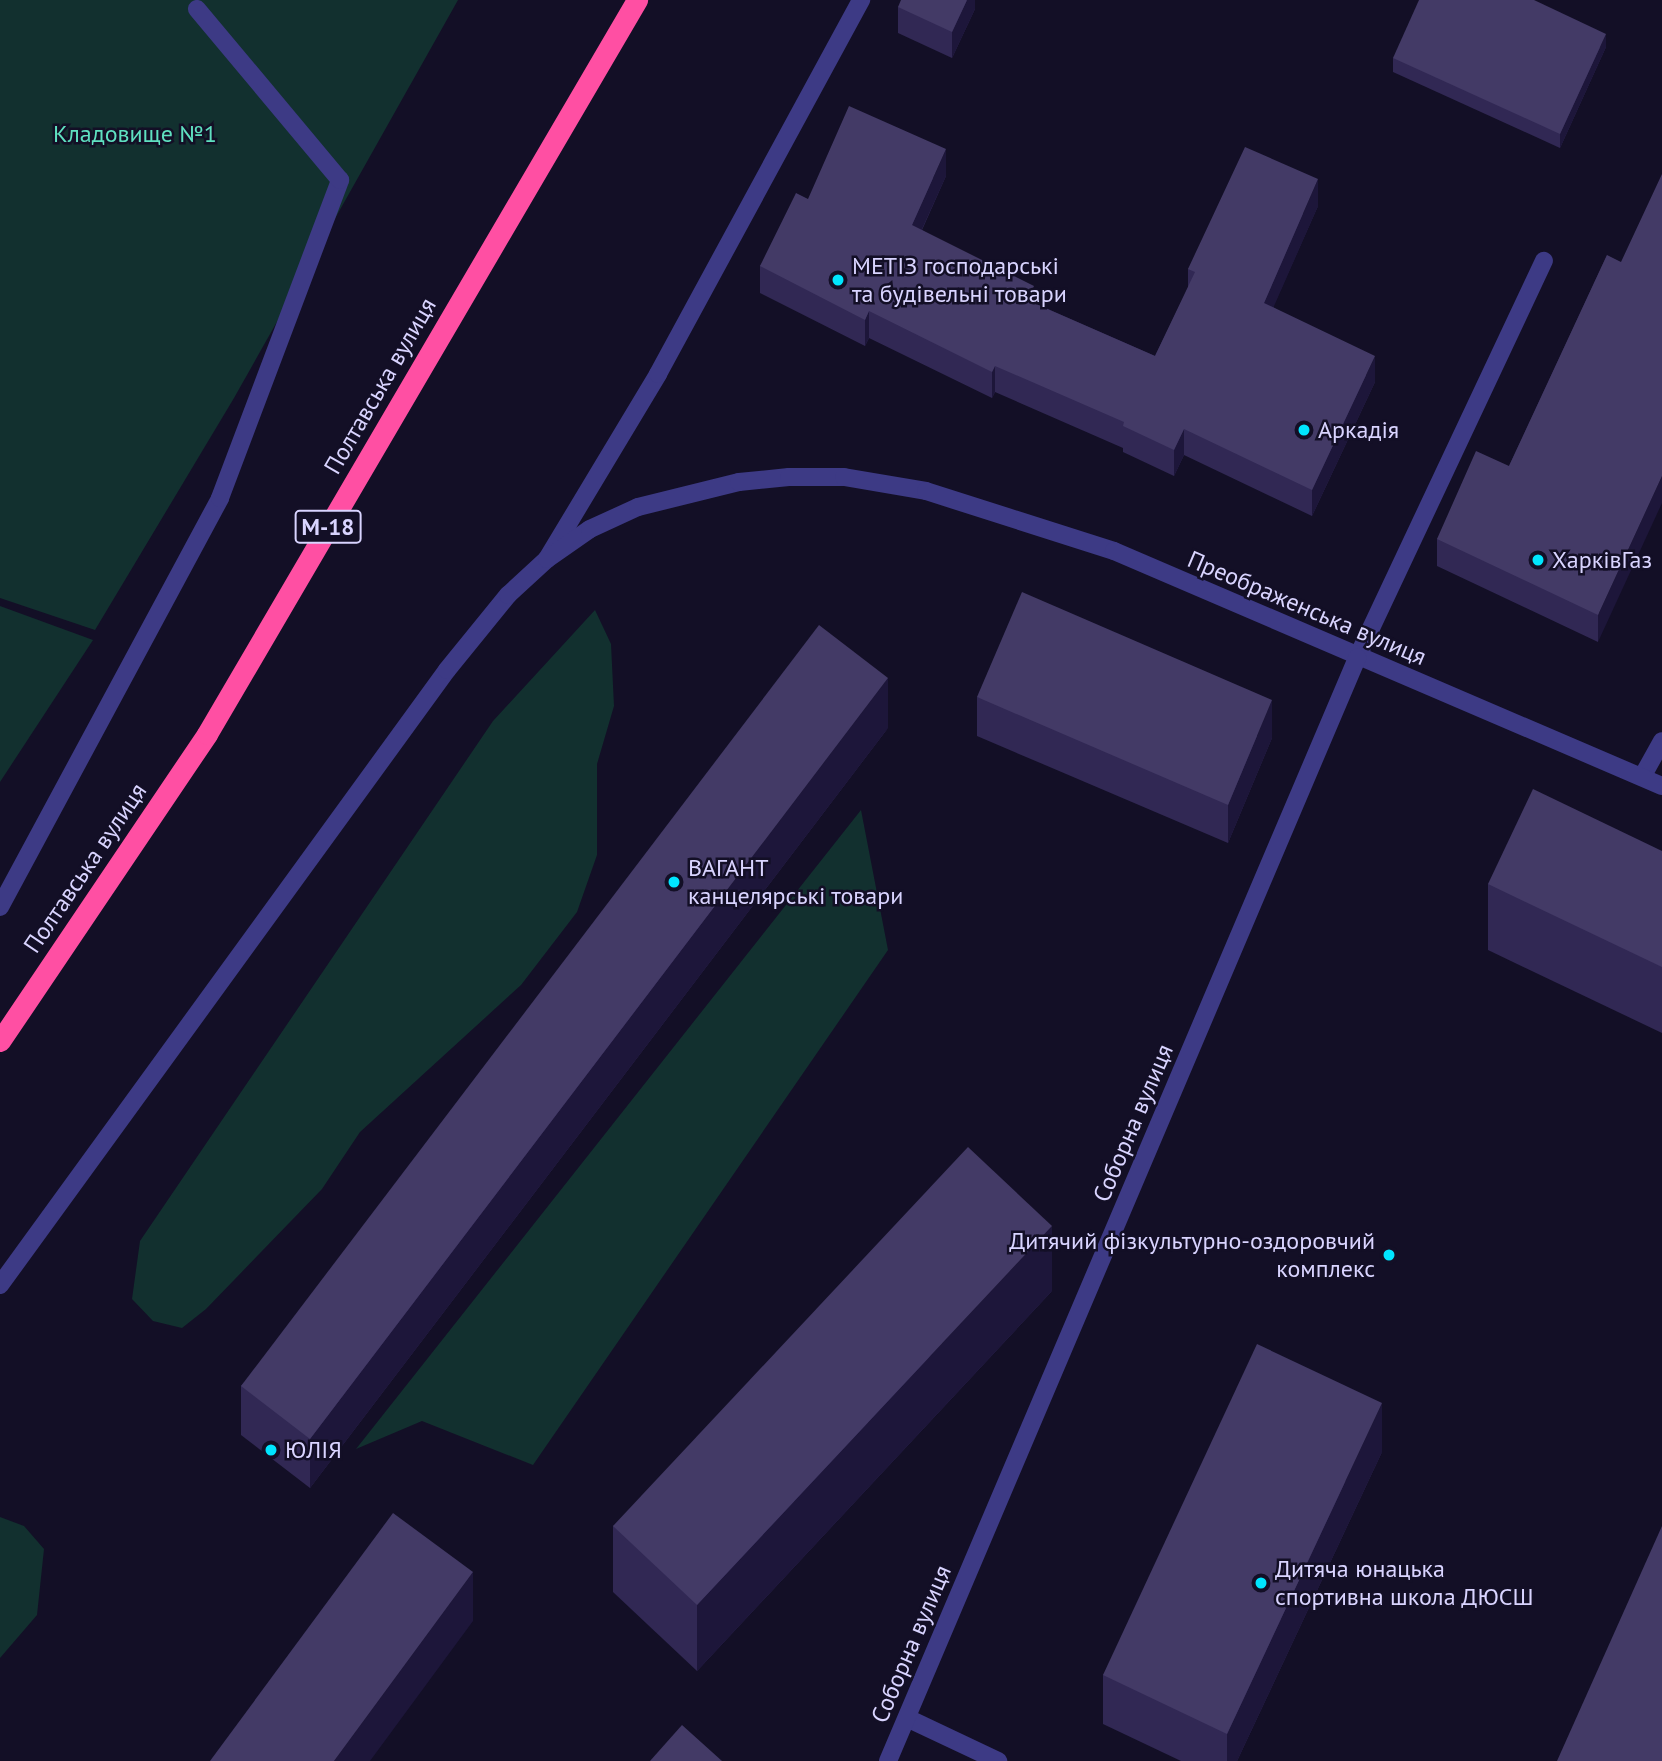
<!DOCTYPE html>
<html>
<head>
<meta charset="utf-8">
<style>
	body { margin:0 }
	#map { position:relative; width:1662px; height:1761px; overflow:hidden; background:#130f26; font-family:"PT Sans",sans-serif }
	div>[style] { position:absolute }
	.green>* { inset:0; background:#12302f }
	.lane>* { height:18px; margin:-9px; padding:0 9px; transform-origin:9px; border-radius:9px; background:#3d3a85 }
	.street>* { height:18px; margin:-9px; padding:0 9px; transform-origin:9px; border-radius:9px; background:#3d3a85 }
	.highway>* { height:21px; margin:-10.5px; padding:0 10.5px; transform-origin:10.5px; border-radius:10.5px; background:#ff4fa3 }
	.wall>* { inset:0; background:#312854 }
	.shaded-wall>* { inset:0; background:#1d163a }
	.building>* { inset:0; background:#433a66 }
	.dots>* { width:19px; height:19px; translate:-50% -50%; box-sizing:border-box; border:4px solid #130f26; border-radius:50% }
	span { translate:-50% -50%; white-space:nowrap; text-align:center; line-height:1.15; -webkit-text-stroke:5px #130f26; paint-order:stroke }
	.shield-label span { padding:2px 5px; background:#130f26; border:2px solid; border-radius:5px; -webkit-text-stroke-width:0 }
	.shield-label { font-size:23px; color:#d9d4ff; font-weight:700 }
	.park-label { font-size:24px; color:#5fe0c0 }
	.poi-label { font-size:24px; color:#d9d4ff }
	.left { translate:0 -50%; text-align:left }
	.right { translate:-100% -50%; text-align:right }
	.street-label { font-size:24px; color:#d9d4ff }
</style>
</head>
<body>
<div id="map">
	<div class="green">
		<i style="clip-path:polygon(0 0,458px 0,234px 398px,95px 630px,0 598px)"></i>
		<i style="clip-path:polygon(0 606px,93px 640px,0 782px)"></i>
		<i style="clip-path:polygon(595px 610px,611px 644px,614px 706px,597px 764px,597px 855px,577px 912px,521px 985px,360px 1132px,322px 1189px,206px 1309px,182px 1328px,153px 1321px,132px 1299px,140px 1241px,493px 721px)"></i>
		<i style="clip-path:polygon(861px 810px,888px 950px,533px 1465px,422px 1421px,356px 1449px)"></i>
		<i style="clip-path:polygon(0 1517px,24px 1526px,44px 1549px,37px 1615px,0 1658px)"></i>
	</div>
	<div class="lane">
		<i style="left:547px;top:559px;width:216px;rotate:-59deg"></i>
		<i style="left:658px;top:374px;width:426px;rotate:-61.5deg"></i>
		<i style="left:1357px;top:658px;width:439px;rotate:-64.8deg"></i>
		<i style="left:0;top:907px;width:464px;rotate:-61.7deg"></i>
		<i style="left:220px;top:498px;width:340px;rotate:-69.3deg"></i>
		<i style="left:340px;top:180px;width:223px;rotate:-129.9deg"></i>
	</div>
	<div class="street">
		<i style="left:1642px;top:777px;width:41px;rotate:-60.9deg"></i>
		<i style="left:0;top:1285px;width:760px;rotate:-53.99deg"></i>
		<i style="left:447px;top:670px;width:97px;rotate:-50.9deg"></i>
		<i style="left:508px;top:595px;width:53px;rotate:-42.7deg"></i>
		<i style="left:547px;top:559px;width:52px;rotate:-34.9deg"></i>
		<i style="left:590px;top:529px;width:53px;rotate:-24.6deg"></i>
		<i style="left:638px;top:507px;width:104px;rotate:-13.9deg"></i>
		<i style="left:739px;top:482px;width:50px;rotate:-5.7deg"></i>
		<i style="left:789px;top:477px;width:55px"></i>
		<i style="left:844px;top:477px;width:83px;rotate:9.7deg"></i>
		<i style="left:926px;top:491px;width:197px;rotate:17.7deg"></i>
		<i style="left:1114px;top:551px;width:596px;rotate:23.21deg"></i>
		<i style="left:907px;top:1718px;width:101px;rotate:25.3deg"></i>
		<i style="left:888px;top:1761px;width:1199px;rotate:-66.96deg"></i>
	</div>
	<div class="highway">
		<i style="left:0;top:1041px;width:370px;rotate:-56deg"></i>
		<i style="left:207px;top:734px;width:851px;rotate:-59.64deg"></i>
	</div>
	<div class="wall">
		<i style="clip-path:polygon(975px 0,975px 9px,952px 58px,898px 33px,898px 7px)"></i>
		<i style="clip-path:polygon(1606px 47px,1560px 148px,1393px 72px,1393px 58px)"></i>
		<i style="clip-path:polygon(946px 176px,922px 230px,1034px 303px,1155px 356px,1188px 288px,1188px 269px,1318px 206px,1273px 307px,1375px 382px,1312px 516px,1184px 455px,1174px 476px,1123px 452px,1123px 448px,995px 392px,992px 398px,869px 338px,865px 346px,760px 293px,760px 266px,808px 199px)"></i>
		<i style="clip-path:polygon(1607px 255px,1598px 642px,1437px 566px,1437px 539px,1509px 466px)"></i>
		<i style="clip-path:polygon(977px 697px,1272px 738px,1228px 843px,977px 736px)"></i>
		<i style="clip-path:polygon(888px 728px,310px 1488px,241px 1435px,241px 1386px)"></i>
		<i style="clip-path:polygon(1662px 851px,1662px 1033px,1488px 950px,1488px 884px)"></i>
		<i style="clip-path:polygon(1052px 1291px,697px 1671px,613px 1592px,613px 1526px)"></i>
		<i style="clip-path:polygon(1382px 1452px,1237px 1761px,1181px 1761px,1103px 1724px,1103px 1675px)"></i>
	</div>
	<div class="shaded-wall">
		<i style="clip-path:polygon(967px 0,975px 0,975px 9px,952px 58px,952px 32px)"></i>
		<i style="clip-path:polygon(1606px 34px,1606px 47px,1560px 148px,1560px 134px)"></i>
		<i style="clip-path:polygon(946px 149px,946px 176px,912px 251px,912px 225px)"></i>
		<i style="clip-path:polygon(1318px 179px,1318px 206px,1264px 329px,1264px 303px)"></i>
		<i style="clip-path:polygon(1034px 286px,1034px 312px,1027px 300px)"></i>
		<i style="clip-path:polygon(869px 311px,869px 338px,865px 346px,865px 320px)"></i>
		<i style="clip-path:polygon(1375px 356px,1375px 382px,1312px 516px,1312px 490px)"></i>
		<i style="clip-path:polygon(995px 366px,995px 392px,992px 398px,992px 372px)"></i>
		<i style="clip-path:polygon(1184px 429px,1184px 455px,1174px 476px,1174px 450px)"></i>
		<i style="clip-path:polygon(1662px 476px,1662px 503px,1598px 642px,1598px 615px)"></i>
		<i style="clip-path:polygon(888px 678px,888px 728px,310px 1488px,310px 1439px)"></i>
		<i style="clip-path:polygon(1272px 700px,1272px 738px,1228px 843px,1228px 805px)"></i>
		<i style="clip-path:polygon(1052px 1226px,1052px 1291px,697px 1671px,697px 1605px)"></i>
		<i style="clip-path:polygon(1382px 1403px,1382px 1452px,1237px 1761px,1227px 1761px,1227px 1734px)"></i>
		<i style="clip-path:polygon(473px 1572px,473px 1621px,370px 1761px,334px 1761px)"></i>
	</div>
	<div class="building">
		<i style="clip-path:polygon(901px 0,967px 0,952px 32px,898px 7px)"></i>
		<i style="clip-path:polygon(1419px 0,1534px 0,1606px 34px,1560px 134px,1393px 58px)"></i>
		<i style="clip-path:polygon(849px 106px,946px 149px,912px 225px,1034px 286px,1027px 300px,1155px 356px,1195px 272px,1188px 269px,1245px 147px,1318px 179px,1264px 303px,1375px 356px,1312px 490px,1184px 429px,1174px 450px,1123px 426px,1124px 422px,995px 366px,992px 372px,869px 311px,865px 320px,760px 266px,796px 193px,808px 199px)"></i>
		<i style="clip-path:polygon(1662px 174px,1662px 476px,1598px 615px,1437px 539px,1476px 451px,1509px 466px,1607px 255px,1621px 262px)"></i>
		<i style="clip-path:polygon(1022px 592px,1272px 700px,1228px 805px,977px 697px)"></i>
		<i style="clip-path:polygon(819px 625px,888px 678px,310px 1439px,241px 1386px)"></i>
		<i style="clip-path:polygon(1533px 789px,1662px 851px,1662px 967px,1488px 884px)"></i>
		<i style="clip-path:polygon(968px 1147px,1052px 1226px,697px 1605px,613px 1526px)"></i>
		<i style="clip-path:polygon(1257px 1344px,1382px 1403px,1227px 1734px,1103px 1675px)"></i>
		<i style="clip-path:polygon(393px 1513px,473px 1572px,334px 1761px,210px 1761px)"></i>
		<i style="clip-path:polygon(1662px 1526px,1662px 1761px,1557px 1761px)"></i>
		<i style="clip-path:polygon(682px 1725px,722px 1761px,650px 1761px)"></i>
	</div>
	<div class="dots">
		<i style="left:838px;top:280px;background:#00e5ff"></i>
		<i style="left:1304px;top:430px;background:#00e5ff"></i>
		<i style="left:1538px;top:560px;background:#00e5ff"></i>
		<i style="left:674px;top:882px;background:#00e5ff"></i>
		<i style="left:1389px;top:1255px;background:#00e5ff"></i>
		<i style="left:271px;top:1450px;background:#00e5ff"></i>
		<i style="left:1261px;top:1583px;background:#00e5ff"></i>
	</div>
	<div class="shield-label">
		<span style="left:328px;top:527px">М-18</span>
	</div>
	<div class="park-label">
		<span style="left:135px;top:134px">Кладовище №1</span>
	</div>
	<div class="poi-label">
		<span class="left" style="left:852px;top:280px">МЕТІЗ господарські<br>та будівельні товари</span>
		<span class="left" style="left:1318px;top:430px">Аркадія</span>
		<span class="left" style="left:1552px;top:560px">ХарківГаз</span>
		<span class="left" style="left:688px;top:882px">ВАГАНТ<br>канцелярські товари</span>
		<span class="right" style="left:1375px;top:1255px">Дитячий фізкультурно-оздоровчий<br>комплекс</span>
		<span class="left" style="left:285px;top:1450px">ЮЛІЯ</span>
		<span class="left" style="left:1275px;top:1583px">Дитяча юнацька<br>спортивна школа ДЮСШ</span>
	</div>
	<div class="street-label">
		<span style="left:380px;top:386px;rotate:-60deg">Полтавська вулиця</span>
		<span style="left:1307px;top:608px;rotate:23deg">Преображенська вулиця</span>
		<span style="left:85px;top:868px;rotate:-56deg">Полтавська вулиця</span>
		<span style="left:1133px;top:1123px;rotate:-67deg">Соборна вулиця</span>
		<span style="left:911px;top:1644px;rotate:-67deg">Соборна вулиця</span>
	</div>
</div>
</body>
</html>
